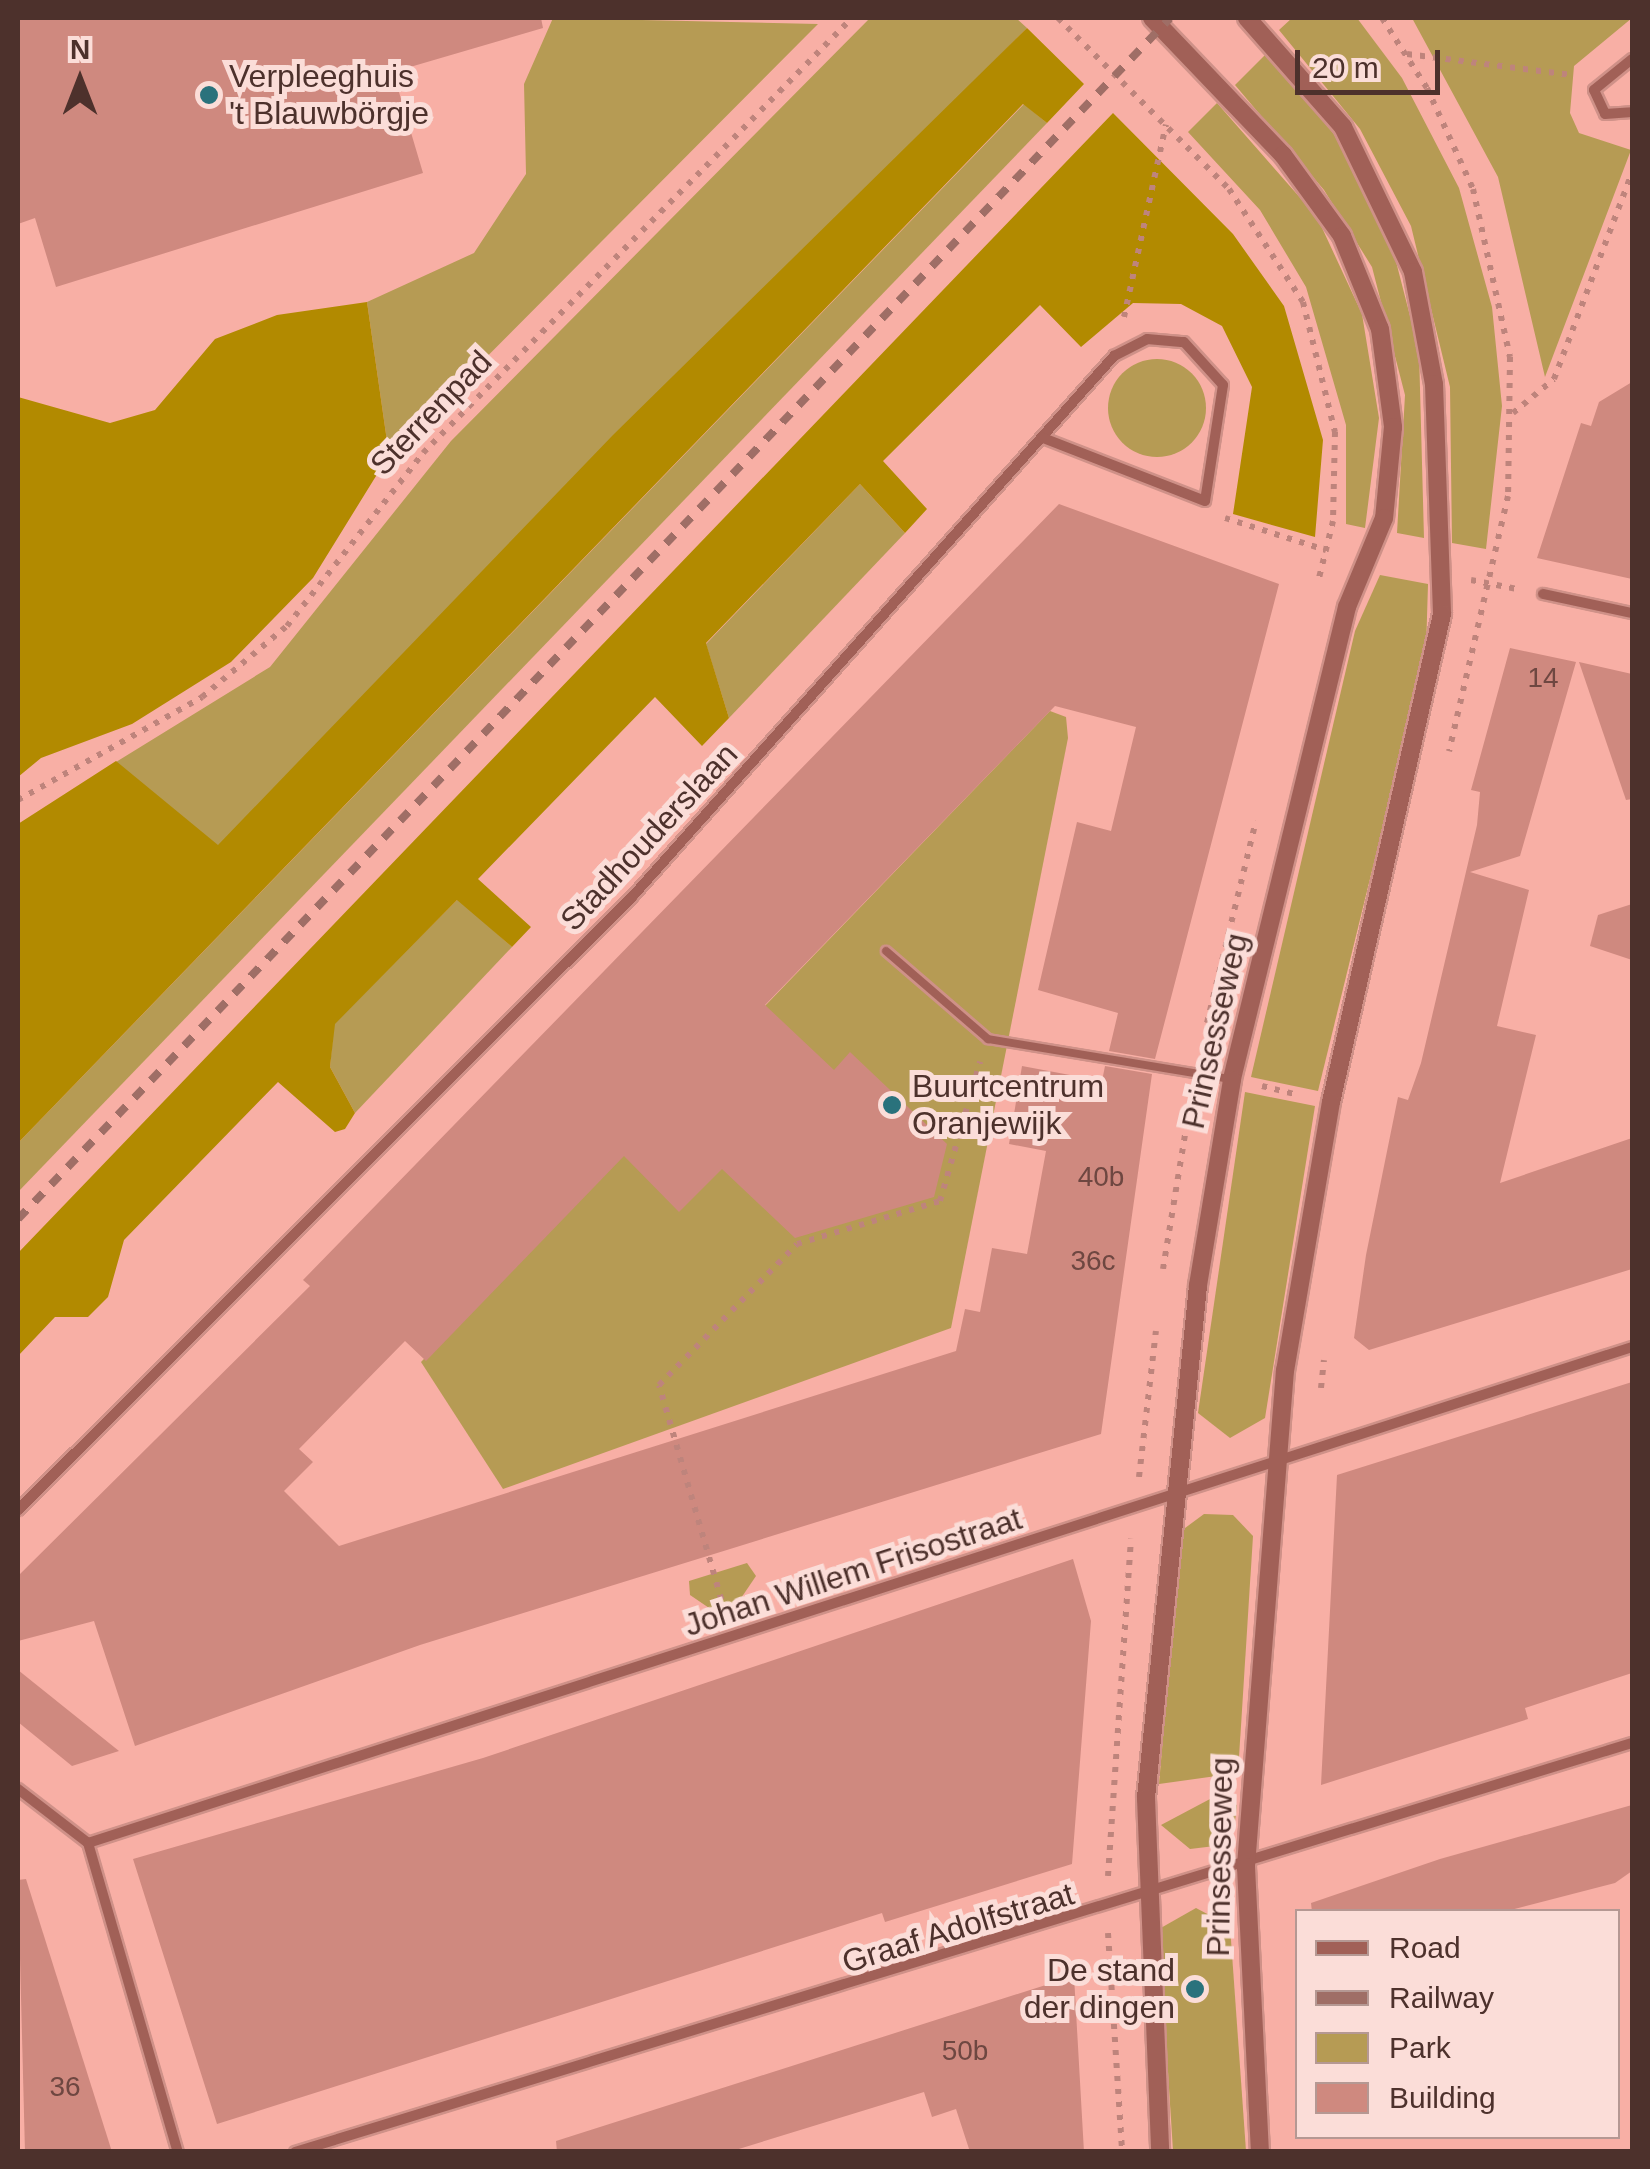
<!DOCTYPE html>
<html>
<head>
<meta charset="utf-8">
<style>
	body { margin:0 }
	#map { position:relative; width:1650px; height:2169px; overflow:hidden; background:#f8afa5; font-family:Helvetica,sans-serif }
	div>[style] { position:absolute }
	.green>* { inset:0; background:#b69b54 }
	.round { border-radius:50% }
	.forest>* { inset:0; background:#b28a00 }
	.building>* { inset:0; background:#cf897f }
	.path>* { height:6px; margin-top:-3px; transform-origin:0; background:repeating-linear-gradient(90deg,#be847c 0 5px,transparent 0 13px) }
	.roads { filter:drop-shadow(2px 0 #cf9188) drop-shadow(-2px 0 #cf9188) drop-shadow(0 2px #cf9188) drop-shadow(0 -2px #cf9188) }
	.service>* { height:8px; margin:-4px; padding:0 4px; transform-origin:4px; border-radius:4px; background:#a16057 }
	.minor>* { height:10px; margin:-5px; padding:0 5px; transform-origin:5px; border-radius:5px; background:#a16057 }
	.tertiary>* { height:18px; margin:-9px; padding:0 9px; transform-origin:9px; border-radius:9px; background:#a16057 }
	.rail>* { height:8px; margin-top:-4px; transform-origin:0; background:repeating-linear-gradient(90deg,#9f6e66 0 12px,transparent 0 24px) }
	.dots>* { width:28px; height:28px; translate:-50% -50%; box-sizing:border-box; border:5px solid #fbddd8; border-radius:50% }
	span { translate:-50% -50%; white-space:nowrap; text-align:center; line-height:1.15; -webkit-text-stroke:10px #fbddd8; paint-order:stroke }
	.number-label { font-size:28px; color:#6e4741 }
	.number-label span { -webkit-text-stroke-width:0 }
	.poi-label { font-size:32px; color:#4d312c }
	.left { translate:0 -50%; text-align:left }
	.right { translate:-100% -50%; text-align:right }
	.street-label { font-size:32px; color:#4d312c }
	.frame { position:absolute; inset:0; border:20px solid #4d312c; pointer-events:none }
	.legend { position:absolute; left:1295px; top:1909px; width:325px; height:230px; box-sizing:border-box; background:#fbddd8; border:2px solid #b59893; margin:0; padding:12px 18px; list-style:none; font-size:30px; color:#4d312c }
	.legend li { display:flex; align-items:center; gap:20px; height:50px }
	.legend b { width:50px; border:2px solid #b59893 }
	.north { position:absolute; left:30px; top:30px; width:100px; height:100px; -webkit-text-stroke:8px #fbddd8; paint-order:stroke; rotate:0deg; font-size:28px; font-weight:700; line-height:40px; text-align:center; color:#4d312c }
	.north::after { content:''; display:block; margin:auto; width:35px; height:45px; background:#4d312c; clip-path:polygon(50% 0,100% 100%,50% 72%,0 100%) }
	.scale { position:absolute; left:1295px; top:50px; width:145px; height:45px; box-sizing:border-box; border:5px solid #4d312c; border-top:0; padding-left:12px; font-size:30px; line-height:35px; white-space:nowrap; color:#4d312c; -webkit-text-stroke:8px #fbddd8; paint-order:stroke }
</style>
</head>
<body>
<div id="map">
	<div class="green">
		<i style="clip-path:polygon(553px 18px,818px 24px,389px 455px,367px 302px,474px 253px,526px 174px,524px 84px)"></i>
		<i style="clip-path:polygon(870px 18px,1016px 18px,1027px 28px,218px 846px,116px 762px,270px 667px,451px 441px)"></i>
		<i style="clip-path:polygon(1292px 18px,1357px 18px,1402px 78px,1459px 188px,1492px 307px,1502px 406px,1486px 549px,1452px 543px,1450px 387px,1411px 226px,1360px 129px,1279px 30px)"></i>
		<i style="clip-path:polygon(1412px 18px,1632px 18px,1574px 66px,1570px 113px,1579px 133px,1631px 150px,1545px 377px,1498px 177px)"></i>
		<i style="clip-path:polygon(1267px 53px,1334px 134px,1391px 242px,1419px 351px,1424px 538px,1397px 533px,1405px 395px,1372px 267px,1324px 190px,1235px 85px)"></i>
		<i style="clip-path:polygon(1217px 103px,1317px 217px,1362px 314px,1379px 418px,1365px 528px,1346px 524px,1346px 425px,1306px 287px,1260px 210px,1188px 132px)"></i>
		<i style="clip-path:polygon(1024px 104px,1047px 123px,18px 1192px,18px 1143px)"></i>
		<i class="round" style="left:1108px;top:359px;width:98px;height:98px"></i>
		<i style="clip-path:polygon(860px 484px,905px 533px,729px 718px,706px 644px)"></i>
		<i style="clip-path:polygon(1380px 575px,1428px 584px,1426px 650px,1318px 1091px,1251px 1077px,1355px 631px)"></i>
		<i style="clip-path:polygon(1050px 711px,1066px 717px,1068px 738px,951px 1328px,503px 1489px,421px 1362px)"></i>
		<i style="clip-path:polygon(458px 899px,512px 947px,355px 1113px,330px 1067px,334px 1024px)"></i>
		<i style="clip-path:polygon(1245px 1092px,1315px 1106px,1265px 1418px,1230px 1438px,1198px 1413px)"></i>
		<i style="clip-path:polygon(1204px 1514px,1233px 1515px,1253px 1536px,1238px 1773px,1159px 1784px,1181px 1531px)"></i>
		<i style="clip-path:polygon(747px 1563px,756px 1576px,735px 1607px,715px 1612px,690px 1595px,689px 1581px)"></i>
		<i style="clip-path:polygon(1210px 1799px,1237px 1805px,1234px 1830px,1215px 1846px,1190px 1849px,1161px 1825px)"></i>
		<i style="clip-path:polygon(1196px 1908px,1230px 1926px,1246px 2151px,1173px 2151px,1159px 1929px)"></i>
	</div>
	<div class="forest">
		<i style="clip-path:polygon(1027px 28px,1084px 84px,1047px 123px,1023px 104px,18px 1143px,18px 824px,116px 761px,218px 845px,613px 435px)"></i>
		<i style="clip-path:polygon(1113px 113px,1233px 234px,1284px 306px,1323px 440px,1315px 537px,1233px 514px,1252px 387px,1222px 326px,1181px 304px,1133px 303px,1081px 347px,1040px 305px,883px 461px,927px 509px,905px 533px,860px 484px,706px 643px,729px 718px,702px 746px,655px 697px,478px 879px,531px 927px,512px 947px,457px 900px,335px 1024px,330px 1067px,355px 1113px,345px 1129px,335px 1132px,278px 1082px,124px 1240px,108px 1297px,88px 1317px,55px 1317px,18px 1356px,18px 1253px)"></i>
		<i style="clip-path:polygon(367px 302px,389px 455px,313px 578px,231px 662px,132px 724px,41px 758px,18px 777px,18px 397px,110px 423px,155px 410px,215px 339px,277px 315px)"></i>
	</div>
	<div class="building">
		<i style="clip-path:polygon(18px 18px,541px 18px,543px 28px,393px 72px,423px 173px,56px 287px,35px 218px,18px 224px)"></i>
		<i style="clip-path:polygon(1632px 382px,1632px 579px,1537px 558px,1581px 423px,1591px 426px,1599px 402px)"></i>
		<i style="clip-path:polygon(1059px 504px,1279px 584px,1155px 1059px,1109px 1051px,1118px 1013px,1038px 990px,1077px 822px,1111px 831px,1136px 727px,1055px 706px,765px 1005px,834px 1070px,850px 1052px,947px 1144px,934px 1197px,795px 1238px,722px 1169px,679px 1212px,624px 1156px,426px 1361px,405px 1341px,299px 1449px,313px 1462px,284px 1491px,339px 1546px,956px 1351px,965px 1309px,980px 1312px,992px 1248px,1027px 1254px,1046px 1151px,1009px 1144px,1022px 1066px,1102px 1081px,1105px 1066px,1152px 1074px,1101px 1434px,420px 1645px,135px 1746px,94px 1621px,18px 1641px,18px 1576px,310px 1286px,303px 1280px)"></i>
		<i style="clip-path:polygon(1510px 648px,1576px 662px,1520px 856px,1470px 872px,1529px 890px,1497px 1026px,1536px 1035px,1500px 1183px,1632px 1138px,1632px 1269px,1369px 1350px,1354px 1338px,1366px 1255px,1398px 1097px,1408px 1100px,1421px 1063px,1477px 825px,1480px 792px,1471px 790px)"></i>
		<i style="clip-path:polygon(1579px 662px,1632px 674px,1632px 799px,1626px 800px)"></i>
		<i style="clip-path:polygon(1632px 904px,1632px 960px,1590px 946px,1598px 915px)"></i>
		<i style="clip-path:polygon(1632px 1382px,1632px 1673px,1525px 1708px,1528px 1719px,1321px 1785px,1337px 1475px)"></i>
		<i style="clip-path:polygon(1073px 1559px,1091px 1621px,1072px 1864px,885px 1922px,882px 1913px,217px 2124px,133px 1859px,483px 1758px)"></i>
		<i style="clip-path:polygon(18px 1670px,119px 1751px,72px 1766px,18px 1722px)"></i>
		<i style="clip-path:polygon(1632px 1805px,1632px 1871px,1615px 1883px,1503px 1912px,1312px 1912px,1311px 1903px,1440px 1859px)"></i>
		<i style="clip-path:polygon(26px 1879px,85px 2066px,112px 2152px,25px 2152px,18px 1880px)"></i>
		<i style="clip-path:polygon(1074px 1976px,1084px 2152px,970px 2152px,956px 2109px,932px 2117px,924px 2092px,729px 2152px,557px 2152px,556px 2141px)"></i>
	</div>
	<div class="path">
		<i style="left:1058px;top:18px;width:242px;rotate:45deg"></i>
		<i style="left:1229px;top:189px;width:135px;rotate:56.8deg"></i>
		<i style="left:1303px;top:302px;width:134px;rotate:76.2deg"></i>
		<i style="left:1335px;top:432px;width:89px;rotate:91.3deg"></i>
		<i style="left:1333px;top:521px;width:63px;rotate:103.8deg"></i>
		<i style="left:1382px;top:18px;width:83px;rotate:57.3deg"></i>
		<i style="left:1427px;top:88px;width:111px;rotate:65.5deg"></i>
		<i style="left:1473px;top:189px;width:172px;rotate:77.6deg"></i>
		<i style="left:1510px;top:357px;width:139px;rotate:90.8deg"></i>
		<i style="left:1508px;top:496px;width:262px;rotate:103deg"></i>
		<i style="left:1407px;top:54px;width:166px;rotate:7.3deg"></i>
		<i style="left:1124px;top:317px;width:197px;rotate:-77.7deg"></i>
		<i style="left:1513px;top:413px;width:53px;rotate:-39.7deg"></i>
		<i style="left:1554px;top:379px;width:220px;rotate:-69.3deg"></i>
		<i style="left:1225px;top:518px;width:106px;rotate:17.6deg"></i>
		<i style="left:1471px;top:580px;width:47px;rotate:11.1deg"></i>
		<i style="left:18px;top:800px;width:211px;rotate:-29.2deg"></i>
		<i style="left:202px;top:697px;width:111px;rotate:-39.9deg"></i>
		<i style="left:287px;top:626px;width:220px;rotate:-51.8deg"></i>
		<i style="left:423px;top:453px;width:611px;rotate:-45.4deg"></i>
		<i style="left:1207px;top:1023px;width:208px;rotate:-76.4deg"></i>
		<i style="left:1262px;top:1086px;width:38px;rotate:14deg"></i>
		<i style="left:1163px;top:1269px;width:143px;rotate:-80.7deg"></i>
		<i style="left:1321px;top:1388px;width:28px;rotate:-84deg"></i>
		<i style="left:1139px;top:1477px;width:147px;rotate:-83.4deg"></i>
		<i style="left:725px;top:1612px;width:236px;rotate:-106.2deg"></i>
		<i style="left:659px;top:1385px;width:197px;rotate:-45.6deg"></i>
		<i style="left:797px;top:1244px;width:149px;rotate:-16.7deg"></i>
		<i style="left:940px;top:1201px;width:145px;rotate:-73.9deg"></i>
		<i style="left:1108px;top:1876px;width:338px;rotate:-86.1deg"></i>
		<i style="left:1108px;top:1933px;width:219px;rotate:86.3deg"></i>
	</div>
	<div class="roads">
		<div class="service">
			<i style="left:886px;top:951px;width:135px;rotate:40.8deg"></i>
			<i style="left:988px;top:1039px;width:245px;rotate:9.4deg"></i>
		</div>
		<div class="minor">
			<i style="left:1632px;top:59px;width:49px;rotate:140.8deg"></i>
			<i style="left:1594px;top:90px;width:26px;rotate:65deg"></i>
			<i style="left:1605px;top:114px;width:27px;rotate:-4deg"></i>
			<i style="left:1543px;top:594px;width:91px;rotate:12.1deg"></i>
			<i style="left:18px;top:1510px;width:868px;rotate:-44.95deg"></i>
			<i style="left:632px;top:897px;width:725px;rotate:-48.3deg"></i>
			<i style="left:1114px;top:356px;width:37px;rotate:-27deg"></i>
			<i style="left:1147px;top:339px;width:37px;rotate:5deg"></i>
			<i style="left:1184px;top:342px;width:58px;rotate:47.8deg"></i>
			<i style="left:1223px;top:385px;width:117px;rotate:98.8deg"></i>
			<i style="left:1205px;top:501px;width:174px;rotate:-158.7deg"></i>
			<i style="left:18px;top:1789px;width:88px;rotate:37.6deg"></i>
			<i style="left:88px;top:1843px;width:322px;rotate:73.8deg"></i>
			<i style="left:88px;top:1843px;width:1622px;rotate:-17.81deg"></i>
			<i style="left:295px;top:2152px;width:1398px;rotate:-17.01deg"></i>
		</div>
		<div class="tertiary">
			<i style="left:1152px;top:18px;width:190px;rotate:46.3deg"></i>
			<i style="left:1283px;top:155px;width:100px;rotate:53.9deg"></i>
			<i style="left:1342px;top:236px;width:100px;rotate:67.8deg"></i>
			<i style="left:1380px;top:329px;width:99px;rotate:82.4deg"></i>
			<i style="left:1393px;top:427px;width:91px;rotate:95.6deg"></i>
			<i style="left:1384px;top:518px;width:96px;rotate:112.6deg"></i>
			<i style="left:1347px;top:607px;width:487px;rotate:103.7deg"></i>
			<i style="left:1232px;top:1080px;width:209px;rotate:99.4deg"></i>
			<i style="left:1198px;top:1286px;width:515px;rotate:95.8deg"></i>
			<i style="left:1146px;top:1798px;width:354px;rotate:87.7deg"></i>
			<i style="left:1247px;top:18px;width:145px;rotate:48.6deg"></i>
			<i style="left:1343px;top:127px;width:161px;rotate:64.2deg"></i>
			<i style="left:1413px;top:272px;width:114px;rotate:79.4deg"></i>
			<i style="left:1434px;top:384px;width:230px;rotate:88deg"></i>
			<i style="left:1442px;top:614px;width:500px;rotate:102.81deg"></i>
			<i style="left:1331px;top:1102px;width:272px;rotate:99.7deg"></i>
			<i style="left:1285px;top:1370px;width:499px;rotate:94.5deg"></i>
			<i style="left:1246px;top:1867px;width:285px;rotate:87.2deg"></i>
		</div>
	</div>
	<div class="rail">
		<i style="left:18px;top:1219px;width:1664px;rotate:-46.19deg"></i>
	</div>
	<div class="dots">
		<i style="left:209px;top:95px;background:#2a727c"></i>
		<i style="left:892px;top:1105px;background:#2a727c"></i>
		<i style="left:1195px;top:1989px;background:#2a727c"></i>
	</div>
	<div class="number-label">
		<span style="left:1543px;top:678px">14</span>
		<span style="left:1101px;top:1177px">40b</span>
		<span style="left:1093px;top:1261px">36c</span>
		<span style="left:965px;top:2051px">50b</span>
		<span style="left:65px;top:2087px">36</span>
	</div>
	<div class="poi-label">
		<span class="left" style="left:229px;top:95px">Verpleeghuis<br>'t Blauwbörgje</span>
		<span class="left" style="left:912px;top:1105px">Buurtcentrum<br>Oranjewijk</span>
		<span class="right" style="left:1175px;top:1989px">De stand<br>der dingen</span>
	</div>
	<div class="street-label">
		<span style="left:431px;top:413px;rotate:-46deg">Sterrenpad</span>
		<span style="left:649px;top:837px;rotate:-47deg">Stadhouderslaan</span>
		<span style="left:1215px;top:1031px;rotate:-77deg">Prinsesseweg</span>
		<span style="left:853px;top:1572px;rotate:-18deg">Johan Willem Frisostraat</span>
		<span style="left:1220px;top:1857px;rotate:-89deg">Prinsesseweg</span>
		<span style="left:958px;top:1928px;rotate:-17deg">Graaf Adolfstraat</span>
	</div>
	<div class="frame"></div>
	<ul class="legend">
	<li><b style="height:12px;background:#a16057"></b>Road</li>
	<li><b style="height:12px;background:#9f6e66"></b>Railway</li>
	<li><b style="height:28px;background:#b69b54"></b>Park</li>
	<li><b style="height:28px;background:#cf897f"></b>Building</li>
	</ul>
	<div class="north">N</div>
	<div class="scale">20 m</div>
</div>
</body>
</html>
